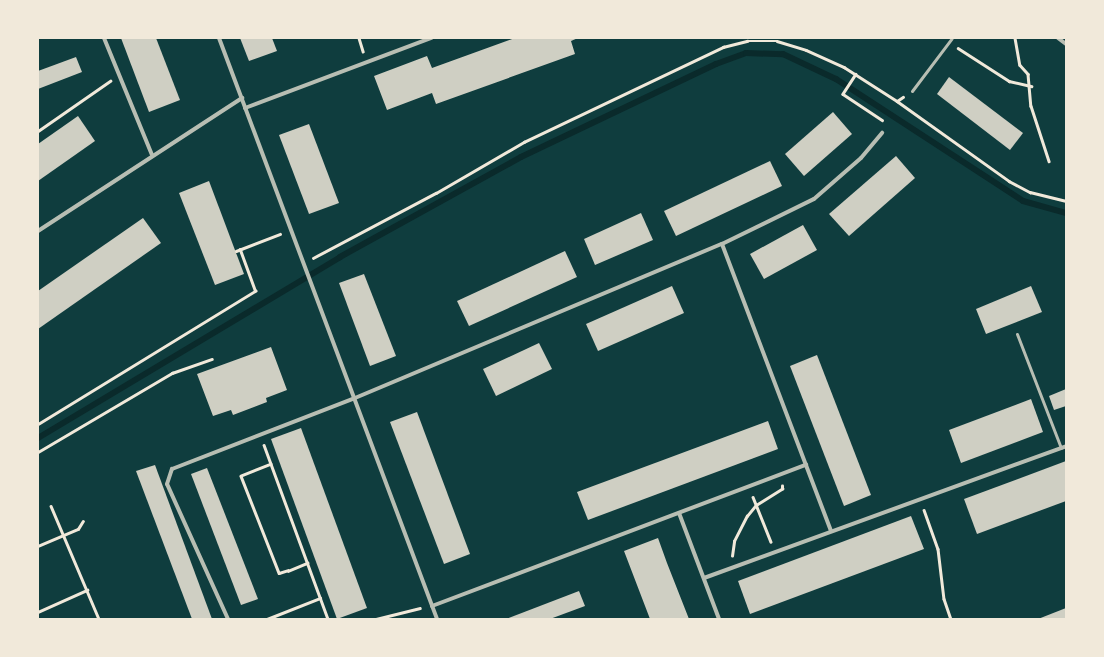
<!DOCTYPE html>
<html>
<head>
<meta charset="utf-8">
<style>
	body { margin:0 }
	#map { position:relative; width:1104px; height:657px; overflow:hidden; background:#0f3d3e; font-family:Mulish,sans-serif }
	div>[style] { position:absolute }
	.stream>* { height:6px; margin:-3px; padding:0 3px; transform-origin:3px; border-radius:3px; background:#0a2a2b }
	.building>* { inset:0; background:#cfcfc3 }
	.path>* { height:2.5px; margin:-1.25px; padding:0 1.25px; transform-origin:1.25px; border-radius:1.25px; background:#f1e9da }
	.service>* { height:3px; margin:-1.5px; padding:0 1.5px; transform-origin:1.5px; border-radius:1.5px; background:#b8beb3 }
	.minor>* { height:4px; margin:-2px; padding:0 2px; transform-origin:2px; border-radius:2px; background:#b8beb3 }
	span { translate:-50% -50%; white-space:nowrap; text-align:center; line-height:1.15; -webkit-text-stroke:3px #f1e9da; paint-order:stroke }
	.frame { position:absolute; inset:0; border:39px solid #f1e9da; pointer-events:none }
</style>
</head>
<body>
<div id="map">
	<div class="stream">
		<i style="left:38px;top:438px;width:352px;rotate:-30.9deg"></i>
		<i style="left:340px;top:257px;width:207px;rotate:-28.9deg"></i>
		<i style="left:521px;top:157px;width:216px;rotate:-25.5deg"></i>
		<i style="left:716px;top:64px;width:32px;rotate:-20deg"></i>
		<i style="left:746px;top:53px;width:37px;rotate:2deg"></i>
		<i style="left:783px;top:54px;width:59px;rotate:25.3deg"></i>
		<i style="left:836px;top:79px;width:223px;rotate:33.1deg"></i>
		<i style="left:1023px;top:201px;width:45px;rotate:15.6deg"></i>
	</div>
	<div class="building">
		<i style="clip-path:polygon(121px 38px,156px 38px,180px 100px,149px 112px)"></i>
		<i style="clip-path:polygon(240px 38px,272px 38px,277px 51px,249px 61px)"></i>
		<i style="clip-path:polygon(515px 38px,578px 38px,571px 41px,575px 54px,436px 104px,432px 93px,387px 110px,374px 76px,427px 56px,432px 68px)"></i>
		<i style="clip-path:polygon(76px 57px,82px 72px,38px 89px,38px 71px)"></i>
		<i style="clip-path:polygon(949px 77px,1023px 133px,1010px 150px,937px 94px)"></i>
		<i style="clip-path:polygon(833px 112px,852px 134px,804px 176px,785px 154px)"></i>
		<i style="clip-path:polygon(78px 116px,95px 141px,38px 181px,38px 144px)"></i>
		<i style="clip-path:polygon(309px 124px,339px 203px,309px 214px,279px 135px)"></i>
		<i style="clip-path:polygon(896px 156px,915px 178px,849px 236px,829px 214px)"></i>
		<i style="clip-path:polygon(770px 161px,782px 186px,676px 236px,664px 211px)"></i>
		<i style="clip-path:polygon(209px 181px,244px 274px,215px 285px,179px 193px)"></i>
		<i style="clip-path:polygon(641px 213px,653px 240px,595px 265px,584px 239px)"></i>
		<i style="clip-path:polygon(143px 218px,161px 243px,38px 329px,38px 291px)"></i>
		<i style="clip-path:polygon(803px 225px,817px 250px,764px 279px,750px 254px)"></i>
		<i style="clip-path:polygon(565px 251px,577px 277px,469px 326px,457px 301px)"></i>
		<i style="clip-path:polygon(364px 274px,396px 356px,370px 366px,339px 283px)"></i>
		<i style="clip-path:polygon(672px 286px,684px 313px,598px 351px,586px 324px)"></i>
		<i style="clip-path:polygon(1031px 286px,1042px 312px,986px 334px,976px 309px)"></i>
		<i style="clip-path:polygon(539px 343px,552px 369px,496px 396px,483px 369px)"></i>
		<i style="clip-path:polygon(271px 347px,287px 390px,266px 398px,267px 402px,233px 415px,231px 410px,213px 416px,197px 374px)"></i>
		<i style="clip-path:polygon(817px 355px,871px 495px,844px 506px,790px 366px)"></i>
		<i style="clip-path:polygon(1066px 389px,1066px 406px,1054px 410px,1049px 396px)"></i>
		<i style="clip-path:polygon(1031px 399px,1043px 432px,961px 463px,949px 430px)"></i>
		<i style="clip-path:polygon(417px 412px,470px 554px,444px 564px,390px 422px)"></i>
		<i style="clip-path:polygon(768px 421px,778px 449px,588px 520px,577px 492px)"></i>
		<i style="clip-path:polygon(301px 428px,367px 608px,337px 619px,271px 439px)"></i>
		<i style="clip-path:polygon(1066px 461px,1066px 501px,977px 534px,964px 499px)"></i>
		<i style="clip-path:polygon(155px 465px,212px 619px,192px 619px,136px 471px)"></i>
		<i style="clip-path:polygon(207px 468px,258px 599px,241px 605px,191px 474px)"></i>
		<i style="clip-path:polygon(911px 516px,924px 549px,750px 614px,738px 581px)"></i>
		<i style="clip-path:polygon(658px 538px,667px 563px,689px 619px,650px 619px,624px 551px)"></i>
		<i style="clip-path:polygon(579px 591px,585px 606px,550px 619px,506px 619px)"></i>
		<i style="clip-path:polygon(1066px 608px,1066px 619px,1038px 619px)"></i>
	</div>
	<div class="path">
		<i style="left:359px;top:38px;width:14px;rotate:73deg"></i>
		<i style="left:1015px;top:38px;width:27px;rotate:80deg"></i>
		<i style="left:1020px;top:65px;width:12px;rotate:48deg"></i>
		<i style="left:1028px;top:74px;width:32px;rotate:85deg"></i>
		<i style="left:1031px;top:106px;width:58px;rotate:71.9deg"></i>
		<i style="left:958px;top:48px;width:61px;rotate:32.9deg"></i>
		<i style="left:1009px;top:81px;width:23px;rotate:13deg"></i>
		<i style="left:856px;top:74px;width:24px;rotate:123deg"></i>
		<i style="left:843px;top:94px;width:47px;rotate:33.7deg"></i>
		<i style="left:897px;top:101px;width:138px;rotate:35.5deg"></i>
		<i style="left:1009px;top:181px;width:24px;rotate:28deg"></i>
		<i style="left:1030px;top:192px;width:37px;rotate:14deg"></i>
		<i style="left:38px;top:131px;width:88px;rotate:-34.8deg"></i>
		<i style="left:236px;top:251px;width:47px;rotate:-21.1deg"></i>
		<i style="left:313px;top:258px;width:139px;rotate:-27.9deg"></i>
		<i style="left:436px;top:193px;width:102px;rotate:-30.1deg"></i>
		<i style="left:524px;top:142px;width:221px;rotate:-25.5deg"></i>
		<i style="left:723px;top:47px;width:25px;rotate:-14deg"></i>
		<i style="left:747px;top:41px;width:30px"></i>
		<i style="left:777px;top:41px;width:30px;rotate:17deg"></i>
		<i style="left:806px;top:50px;width:42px;rotate:24.1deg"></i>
		<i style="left:844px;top:67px;width:63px;rotate:32.7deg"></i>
		<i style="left:897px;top:101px;width:7px;rotate:-34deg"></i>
		<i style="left:38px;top:424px;width:255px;rotate:-31.5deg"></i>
		<i style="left:255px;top:291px;width:44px;rotate:-110.1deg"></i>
		<i style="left:264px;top:445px;width:185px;rotate:69.8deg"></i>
		<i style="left:38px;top:452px;width:156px;rotate:-30.5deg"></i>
		<i style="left:172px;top:373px;width:42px;rotate:-19.3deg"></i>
		<i style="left:271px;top:464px;width:32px;rotate:158deg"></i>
		<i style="left:241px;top:476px;width:104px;rotate:68.6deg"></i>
		<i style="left:279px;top:573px;width:9px;rotate:-18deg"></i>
		<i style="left:753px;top:497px;width:48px;rotate:68.2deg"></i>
		<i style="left:51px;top:506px;width:123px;rotate:67deg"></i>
		<i style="left:924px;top:510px;width:41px;rotate:70.3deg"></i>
		<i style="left:938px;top:549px;width:50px;rotate:83.2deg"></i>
		<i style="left:944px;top:599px;width:21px;rotate:71deg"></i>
		<i style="left:38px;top:546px;width:43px;rotate:-23deg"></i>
		<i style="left:78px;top:529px;width:9px;rotate:-58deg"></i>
		<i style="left:732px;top:556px;width:15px;rotate:-82deg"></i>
		<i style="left:734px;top:541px;width:28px;rotate:-63deg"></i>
		<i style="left:747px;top:516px;width:14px;rotate:-51deg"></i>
		<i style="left:756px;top:505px;width:31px;rotate:-32deg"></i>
		<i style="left:782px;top:489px;width:3px;rotate:-90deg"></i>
		<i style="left:288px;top:571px;width:21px;rotate:-23deg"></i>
		<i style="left:38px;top:612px;width:54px;rotate:-24.2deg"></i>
		<i style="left:267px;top:619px;width:57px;rotate:-21.6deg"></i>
		<i style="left:376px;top:619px;width:45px;rotate:-14deg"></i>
	</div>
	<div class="service">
		<i style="left:912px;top:91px;width:66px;rotate:-53deg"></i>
		<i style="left:1017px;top:334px;width:122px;rotate:68.9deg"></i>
	</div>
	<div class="minor">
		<i style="left:104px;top:38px;width:126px;rotate:67.7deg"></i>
		<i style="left:219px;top:38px;width:621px;rotate:69.43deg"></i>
		<i style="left:1058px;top:38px;width:10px;rotate:37deg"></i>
		<i style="left:245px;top:108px;width:199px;rotate:-20.6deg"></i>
		<i style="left:38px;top:231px;width:244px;rotate:-33.1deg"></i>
		<i style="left:722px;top:244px;width:307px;rotate:69.2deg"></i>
		<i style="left:679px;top:513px;width:113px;rotate:69.3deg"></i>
		<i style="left:704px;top:578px;width:385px;rotate:-20deg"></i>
		<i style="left:432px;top:606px;width:400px;rotate:-20.7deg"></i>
		<i style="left:228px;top:619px;width:148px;rotate:-114.3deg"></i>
		<i style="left:167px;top:484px;width:16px;rotate:-72deg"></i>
		<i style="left:172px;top:469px;width:196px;rotate:-21.2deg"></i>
		<i style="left:355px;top:398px;width:398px;rotate:-22.8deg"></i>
		<i style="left:722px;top:244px;width:102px;rotate:-26.1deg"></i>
		<i style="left:814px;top:199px;width:62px;rotate:-41.1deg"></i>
		<i style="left:861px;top:158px;width:33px;rotate:-50deg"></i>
	</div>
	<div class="frame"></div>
</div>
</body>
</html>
